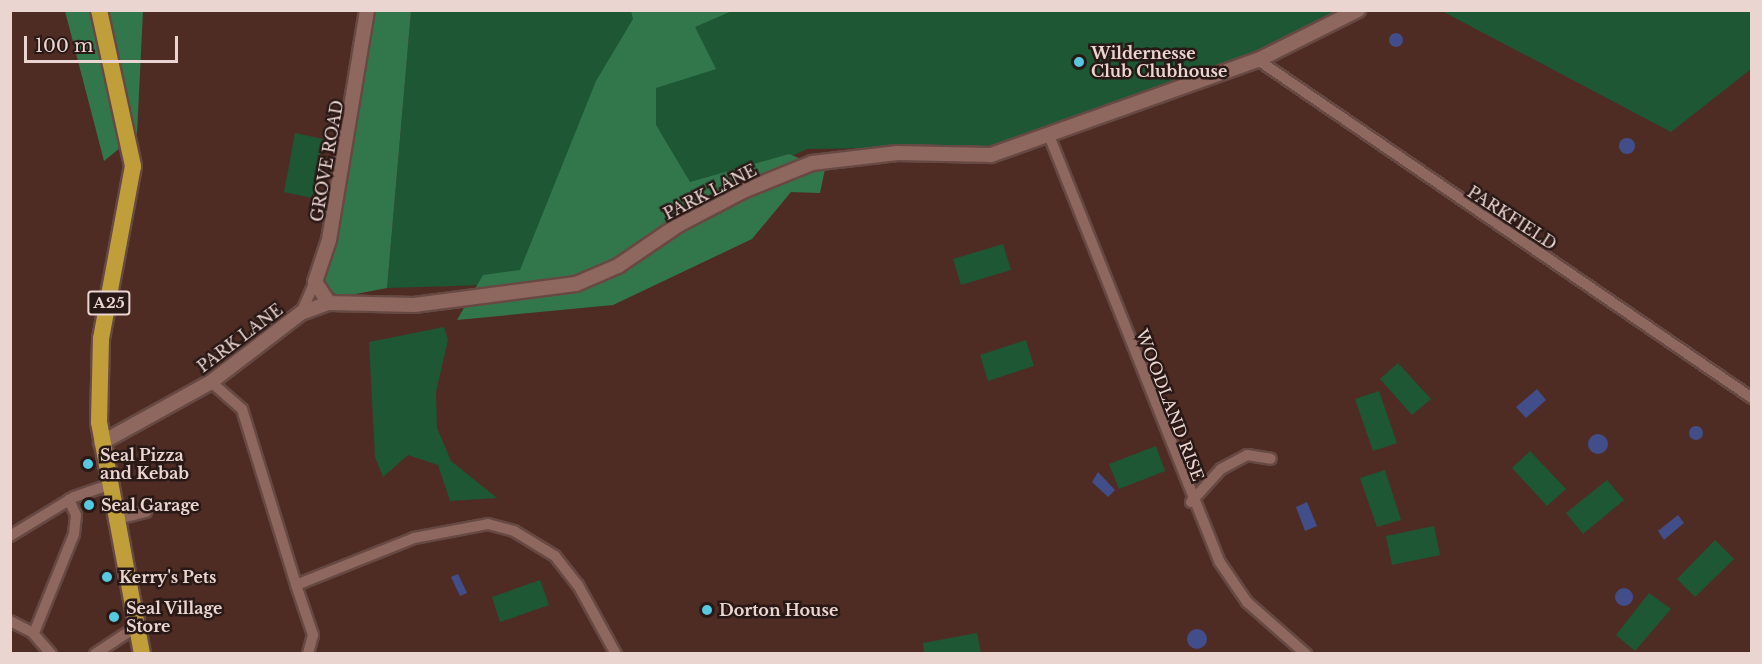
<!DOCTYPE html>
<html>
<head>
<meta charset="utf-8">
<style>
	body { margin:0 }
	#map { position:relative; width:1762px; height:664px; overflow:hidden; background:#4e2c24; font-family:"Libre Baskerville",serif }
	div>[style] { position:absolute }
	.green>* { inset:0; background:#1d5734 }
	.forest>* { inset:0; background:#32774c }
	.water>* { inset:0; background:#424e89 }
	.round { border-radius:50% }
	.roads { filter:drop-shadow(2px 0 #674944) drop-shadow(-2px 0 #674944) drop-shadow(0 2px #674944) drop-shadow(0 -2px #674944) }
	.minor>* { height:10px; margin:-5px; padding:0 5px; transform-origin:5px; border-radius:5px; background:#8e675e }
	.tertiary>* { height:14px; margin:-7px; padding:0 7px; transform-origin:7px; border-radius:7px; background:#8e675e }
	.trunk>* { height:16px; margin:-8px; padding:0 8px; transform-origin:8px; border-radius:8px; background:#c09e3a }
	.dots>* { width:16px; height:16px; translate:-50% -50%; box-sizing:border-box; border:3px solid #291916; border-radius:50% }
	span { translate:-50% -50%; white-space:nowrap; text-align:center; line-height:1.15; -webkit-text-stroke:5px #291916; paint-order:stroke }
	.shield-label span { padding:2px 4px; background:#291916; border:2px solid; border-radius:4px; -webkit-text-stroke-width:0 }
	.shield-label { font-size:15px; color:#ebd5d0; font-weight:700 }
	.poi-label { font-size:16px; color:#ebd5d0; font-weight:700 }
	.left { translate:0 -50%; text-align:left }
	.street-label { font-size:16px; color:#ebd5d0 }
	.frame { position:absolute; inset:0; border:12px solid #ebd5d0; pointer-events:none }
	.scale { position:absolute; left:24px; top:36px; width:154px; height:27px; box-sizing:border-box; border:3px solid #ebd5d0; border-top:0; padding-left:8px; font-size:18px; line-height:21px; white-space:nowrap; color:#ebd5d0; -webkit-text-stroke:4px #291916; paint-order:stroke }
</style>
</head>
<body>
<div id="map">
	<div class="green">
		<i style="clip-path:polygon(411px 11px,1338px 11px,1257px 51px,1048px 130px,990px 146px,807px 149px,519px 284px,387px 288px)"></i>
		<i style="clip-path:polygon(1442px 11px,1751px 11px,1751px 69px,1671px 132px)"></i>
		<i style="clip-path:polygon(295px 133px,323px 139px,312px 198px,284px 192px)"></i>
		<i style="clip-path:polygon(1003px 244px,1011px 270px,961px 285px,953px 259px)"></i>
		<i style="clip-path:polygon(444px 327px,448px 340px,436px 392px,437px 428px,451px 461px,497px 498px,450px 501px,438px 465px,408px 455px,383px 477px,375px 457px,369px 342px)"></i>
		<i style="clip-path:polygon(1026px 340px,1034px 366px,988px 381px,980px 355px)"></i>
		<i style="clip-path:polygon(1398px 363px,1431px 399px,1412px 415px,1380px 379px)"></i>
		<i style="clip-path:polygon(1379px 391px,1397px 443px,1373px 451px,1355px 399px)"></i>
		<i style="clip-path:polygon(1156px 446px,1165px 471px,1119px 489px,1109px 464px)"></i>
		<i style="clip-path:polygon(1530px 451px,1566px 489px,1547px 506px,1512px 468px)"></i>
		<i style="clip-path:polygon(1385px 470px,1401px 520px,1377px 527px,1360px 478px)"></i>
		<i style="clip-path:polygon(1607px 480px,1624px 500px,1583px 534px,1566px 513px)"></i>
		<i style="clip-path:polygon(1434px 526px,1440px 555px,1392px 565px,1386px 536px)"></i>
		<i style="clip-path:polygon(1715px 540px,1734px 559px,1695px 597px,1677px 579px)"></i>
		<i style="clip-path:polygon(540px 580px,549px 605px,500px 622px,492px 597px)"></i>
		<i style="clip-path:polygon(1649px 593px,1671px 609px,1635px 651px,1616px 635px)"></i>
		<i style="clip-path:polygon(977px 633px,981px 653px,924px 653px,923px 643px)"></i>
	</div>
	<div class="forest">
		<i style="clip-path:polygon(65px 11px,143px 11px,137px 134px,104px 161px)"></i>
		<i style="clip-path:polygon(364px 11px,411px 11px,387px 288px,340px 297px,323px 285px)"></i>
		<i style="clip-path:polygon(631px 11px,732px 11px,695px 27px,716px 69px,656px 88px,656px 125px,690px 182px,789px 154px,825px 169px,820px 193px,791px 192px,752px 239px,613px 305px,457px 320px,483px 275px,520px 270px,596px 81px,633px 19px)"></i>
	</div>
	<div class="water">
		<i class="round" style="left:1389px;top:33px;width:14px;height:14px"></i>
		<i class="round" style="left:1619px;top:138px;width:16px;height:16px"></i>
		<i style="clip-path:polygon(1537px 389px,1546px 400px,1526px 418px,1516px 407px)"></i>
		<i class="round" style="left:1689px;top:426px;width:14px;height:14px"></i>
		<i class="round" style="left:1588px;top:434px;width:20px;height:20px"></i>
		<i style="clip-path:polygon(1098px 472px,1115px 490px,1108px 497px,1092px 482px)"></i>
		<i style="clip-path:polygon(1307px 502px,1317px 526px,1305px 531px,1296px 507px)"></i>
		<i style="clip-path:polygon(1678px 515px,1684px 523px,1664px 540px,1658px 531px)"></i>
		<i style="clip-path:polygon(458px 574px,467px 593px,460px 596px,451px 577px)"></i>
		<i class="round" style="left:1615px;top:588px;width:18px;height:18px"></i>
		<i class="round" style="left:1187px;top:629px;width:20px;height:20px"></i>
	</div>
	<div class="roads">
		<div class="minor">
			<i style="left:1258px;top:60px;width:599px;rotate:34.38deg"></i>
			<i style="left:1050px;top:138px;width:456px;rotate:68.2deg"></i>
			<i style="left:1219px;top:561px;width:50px;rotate:55.7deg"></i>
			<i style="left:1247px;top:602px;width:79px;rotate:41.4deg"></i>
			<i style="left:301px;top:313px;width:34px;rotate:-66deg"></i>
			<i style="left:211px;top:382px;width:41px;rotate:41.1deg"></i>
			<i style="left:242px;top:409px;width:184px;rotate:72.9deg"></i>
			<i style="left:296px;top:585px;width:127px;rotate:-21.7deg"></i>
			<i style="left:414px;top:538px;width:75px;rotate:-10.7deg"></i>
			<i style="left:488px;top:524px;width:27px;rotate:15deg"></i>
			<i style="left:514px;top:531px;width:48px;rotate:31.4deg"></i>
			<i style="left:555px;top:556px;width:37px;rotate:52deg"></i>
			<i style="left:578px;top:585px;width:79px;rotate:61.2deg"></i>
			<i style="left:1191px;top:502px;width:45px;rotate:-47.7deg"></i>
			<i style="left:1221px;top:469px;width:30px;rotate:-28deg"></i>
			<i style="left:1247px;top:455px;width:24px;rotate:9deg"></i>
			<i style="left:114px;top:520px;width:33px;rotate:-14deg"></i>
			<i style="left:10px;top:536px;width:75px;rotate:-31.4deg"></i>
			<i style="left:74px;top:497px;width:36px;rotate:-19deg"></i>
			<i style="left:296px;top:585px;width:53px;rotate:71.2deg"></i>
			<i style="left:313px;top:635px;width:20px;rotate:105deg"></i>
			<i style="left:10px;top:621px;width:25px;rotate:27deg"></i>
			<i style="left:32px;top:632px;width:29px;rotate:49deg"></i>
			<i style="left:34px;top:633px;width:107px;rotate:-68deg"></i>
			<i style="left:74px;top:534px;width:19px;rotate:-84deg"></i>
			<i style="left:76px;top:515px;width:17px;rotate:-115deg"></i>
			<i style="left:95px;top:654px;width:49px;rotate:-33.4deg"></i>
		</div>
		<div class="tertiary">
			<i style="left:329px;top:303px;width:25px;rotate:-124deg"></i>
			<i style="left:315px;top:282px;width:44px;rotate:-71.6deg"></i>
			<i style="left:329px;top:240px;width:233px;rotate:-80.6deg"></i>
			<i style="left:101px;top:443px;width:126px;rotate:-29deg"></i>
			<i style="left:211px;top:382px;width:113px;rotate:-37.5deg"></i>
			<i style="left:301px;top:313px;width:30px;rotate:-20deg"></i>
			<i style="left:329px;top:303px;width:85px;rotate:1.3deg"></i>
			<i style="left:414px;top:305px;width:163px;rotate:-7.4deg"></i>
			<i style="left:576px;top:284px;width:46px;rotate:-23.2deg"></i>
			<i style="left:618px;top:266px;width:73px;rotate:-34.3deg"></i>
			<i style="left:678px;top:225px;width:73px;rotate:-27.6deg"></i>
			<i style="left:743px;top:191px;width:74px;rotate:-22.1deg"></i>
			<i style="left:812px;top:163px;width:86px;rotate:-6.7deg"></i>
			<i style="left:897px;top:153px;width:94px;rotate:1.2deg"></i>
			<i style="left:991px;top:155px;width:283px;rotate:-19.6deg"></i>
			<i style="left:1258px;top:60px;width:112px;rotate:-26.6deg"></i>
		</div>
		<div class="trunk">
			<i style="left:99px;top:10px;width:160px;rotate:77.7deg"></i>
			<i style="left:133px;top:166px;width:176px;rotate:100.5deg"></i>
			<i style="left:101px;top:339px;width:83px;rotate:91.4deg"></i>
			<i style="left:99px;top:422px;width:236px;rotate:79.5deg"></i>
		</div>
	</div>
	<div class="dots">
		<i style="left:1079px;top:62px;background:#56c9e1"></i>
		<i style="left:88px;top:464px;background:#56c9e1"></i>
		<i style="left:89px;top:505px;background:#56c9e1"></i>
		<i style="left:107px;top:577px;background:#56c9e1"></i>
		<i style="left:707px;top:610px;background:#56c9e1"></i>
		<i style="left:114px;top:617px;background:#56c9e1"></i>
	</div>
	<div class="shield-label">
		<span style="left:109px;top:303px">A25</span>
	</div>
	<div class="poi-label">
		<span class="left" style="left:1091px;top:62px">Wildernesse<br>Club Clubhouse</span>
		<span class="left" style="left:100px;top:464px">Seal Pizza<br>and Kebab</span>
		<span class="left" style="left:101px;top:505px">Seal Garage</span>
		<span class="left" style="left:119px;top:577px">Kerry's Pets</span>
		<span class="left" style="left:126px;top:617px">Seal Village<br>Store</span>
		<span class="left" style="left:719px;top:610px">Dorton House</span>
	</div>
	<div class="street-label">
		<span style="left:327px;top:161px;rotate:-80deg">GROVE ROAD</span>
		<span style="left:710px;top:192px;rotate:-27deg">PARK LANE</span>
		<span style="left:1512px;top:218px;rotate:33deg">PARKFIELD</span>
		<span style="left:240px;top:338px;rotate:-37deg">PARK LANE</span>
		<span style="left:1170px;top:405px;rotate:69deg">WOODLAND RISE</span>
	</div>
	<div class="frame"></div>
	<div class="scale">100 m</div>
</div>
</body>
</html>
